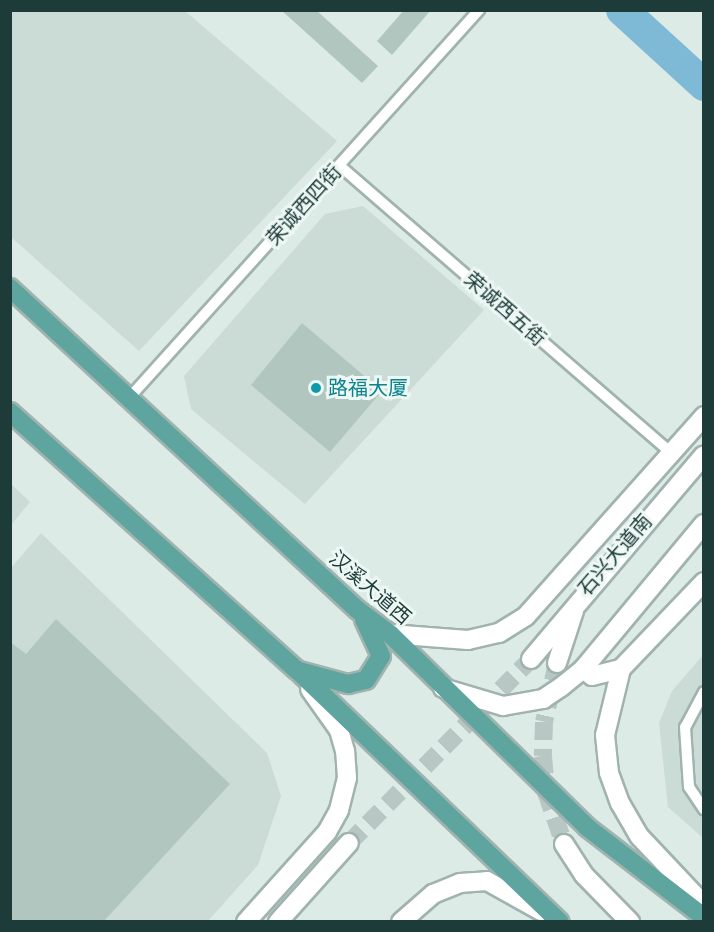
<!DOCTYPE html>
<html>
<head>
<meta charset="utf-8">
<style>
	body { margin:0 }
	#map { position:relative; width:714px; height:932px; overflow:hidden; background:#ddebe7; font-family:Inter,"Noto Sans SC",sans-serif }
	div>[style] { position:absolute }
	.built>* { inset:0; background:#cbdbd6 }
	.river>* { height:32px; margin:-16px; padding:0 16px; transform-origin:16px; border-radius:16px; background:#7ebad6 }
	.building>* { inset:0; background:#b2c6c0 }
	.secondary-tunnel>* { height:18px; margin-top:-9px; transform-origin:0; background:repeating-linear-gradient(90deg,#b7c8c4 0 18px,transparent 0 27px) }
	.roads { filter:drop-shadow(2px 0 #a0b3af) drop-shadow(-2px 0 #a0b3af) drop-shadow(0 2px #a0b3af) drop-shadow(0 -2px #a0b3af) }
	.lane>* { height:10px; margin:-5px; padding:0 5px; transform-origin:5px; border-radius:5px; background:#fff }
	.secondary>* { height:18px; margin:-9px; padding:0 9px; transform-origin:9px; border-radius:9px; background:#fff }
	.primary>* { height:18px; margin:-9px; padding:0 9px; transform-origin:9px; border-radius:9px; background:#5da59e }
	.dots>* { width:16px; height:16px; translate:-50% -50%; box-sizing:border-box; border:3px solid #edf7f4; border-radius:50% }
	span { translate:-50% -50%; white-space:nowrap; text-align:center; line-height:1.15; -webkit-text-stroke:6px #edf7f4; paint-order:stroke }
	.street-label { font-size:20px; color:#1d3b38 }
	.culture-label { font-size:20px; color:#0d838f }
	.left { translate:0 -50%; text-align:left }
	.frame { position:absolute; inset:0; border:12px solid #1d3b38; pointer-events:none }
</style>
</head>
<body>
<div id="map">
	<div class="built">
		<i style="clip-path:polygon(11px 10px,185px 11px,337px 141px,139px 351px,11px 237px)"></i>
		<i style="clip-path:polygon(363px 206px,484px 310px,305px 504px,191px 409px,184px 376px,325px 214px)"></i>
		<i style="clip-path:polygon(11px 484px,30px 502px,11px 525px)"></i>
		<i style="clip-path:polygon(41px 533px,267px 753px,281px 796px,258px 865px,208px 921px,11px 922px,11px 568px)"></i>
		<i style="clip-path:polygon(703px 655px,703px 838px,668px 807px,659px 723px,672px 691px)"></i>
	</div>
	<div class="river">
		<i style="left:622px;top:10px;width:111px;rotate:42.4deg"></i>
	</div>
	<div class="building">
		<i style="clip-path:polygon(281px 10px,316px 10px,378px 66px,362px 83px)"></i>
		<i style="clip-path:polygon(404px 10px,431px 10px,392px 55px,377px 41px)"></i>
		<i style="clip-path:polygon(302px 323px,382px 391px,330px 452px,251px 385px)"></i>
		<i style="clip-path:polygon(56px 619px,230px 784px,103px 922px,10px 922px,10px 642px,26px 654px)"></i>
	</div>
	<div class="secondary-tunnel">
		<i style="left:557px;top:663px;width:60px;rotate:102.4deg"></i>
		<i style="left:544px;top:722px;width:34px;rotate:92deg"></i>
		<i style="left:543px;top:756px;width:36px;rotate:85deg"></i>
		<i style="left:546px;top:792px;width:55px;rotate:70.9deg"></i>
		<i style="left:349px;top:843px;width:259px;rotate:-45.3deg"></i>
	</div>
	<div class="roads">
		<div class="lane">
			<i style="left:340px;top:166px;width:438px;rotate:40.9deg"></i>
			<i style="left:129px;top:398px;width:523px;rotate:-47.95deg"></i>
			<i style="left:704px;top:692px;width:40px;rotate:118deg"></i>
			<i style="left:685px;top:727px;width:60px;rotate:86.2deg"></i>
			<i style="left:689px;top:787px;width:27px;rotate:56deg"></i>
		</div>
		<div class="secondary">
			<i style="left:704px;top:582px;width:120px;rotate:133.7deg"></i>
			<i style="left:621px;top:669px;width:68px;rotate:103.6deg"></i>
			<i style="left:605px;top:735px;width:38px;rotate:84deg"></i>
			<i style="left:609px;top:773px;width:32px;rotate:70deg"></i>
			<i style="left:620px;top:803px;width:39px;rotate:60deg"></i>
			<i style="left:640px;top:837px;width:93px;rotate:46.7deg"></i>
			<i style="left:390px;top:634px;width:78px;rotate:4.4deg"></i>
			<i style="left:468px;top:640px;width:32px;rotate:-13deg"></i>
			<i style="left:499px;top:633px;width:32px;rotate:-32deg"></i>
			<i style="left:526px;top:616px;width:268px;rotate:-48.3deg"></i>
			<i style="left:531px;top:659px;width:267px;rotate:-49.7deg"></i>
			<i style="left:557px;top:663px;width:55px;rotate:-71.9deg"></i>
			<i style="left:583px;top:669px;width:11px;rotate:38deg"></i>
			<i style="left:592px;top:676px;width:30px;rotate:-14deg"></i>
			<i style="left:443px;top:688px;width:63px;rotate:16.7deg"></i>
			<i style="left:503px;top:706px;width:41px;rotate:-9.9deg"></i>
			<i style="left:543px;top:699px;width:22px;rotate:-34deg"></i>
			<i style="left:561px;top:687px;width:28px;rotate:-39deg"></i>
			<i style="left:583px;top:669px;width:189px;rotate:-50.2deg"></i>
			<i style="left:564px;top:844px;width:37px;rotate:57deg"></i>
			<i style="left:584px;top:875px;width:66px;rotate:45.6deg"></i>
			<i style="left:246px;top:922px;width:121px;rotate:-48deg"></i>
			<i style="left:327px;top:832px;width:25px;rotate:-61deg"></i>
			<i style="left:339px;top:810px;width:33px;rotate:-76deg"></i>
			<i style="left:347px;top:778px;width:27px;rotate:-94deg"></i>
			<i style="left:345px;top:751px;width:22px;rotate:-106deg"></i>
			<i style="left:339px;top:730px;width:50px;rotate:-125.3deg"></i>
			<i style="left:278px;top:922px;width:106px;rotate:-48.1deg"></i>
			<i style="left:401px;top:922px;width:43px;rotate:-41.2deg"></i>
			<i style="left:433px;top:894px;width:29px;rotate:-22deg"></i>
			<i style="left:460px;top:883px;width:27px;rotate:-4deg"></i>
			<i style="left:487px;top:881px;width:62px;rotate:29.1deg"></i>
		</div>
		<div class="primary">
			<i style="left:10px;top:288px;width:474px;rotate:42.8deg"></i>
			<i style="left:358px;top:610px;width:40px;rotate:37deg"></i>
			<i style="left:390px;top:634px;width:276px;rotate:44.4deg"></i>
			<i style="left:587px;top:827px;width:148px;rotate:37.6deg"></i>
			<i style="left:10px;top:412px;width:386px;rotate:42deg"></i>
			<i style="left:297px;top:670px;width:364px;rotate:43.8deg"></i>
			<i style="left:299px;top:671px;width:51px;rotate:14.9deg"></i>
			<i style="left:348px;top:684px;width:18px;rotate:-13deg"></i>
			<i style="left:366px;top:680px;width:28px;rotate:-58deg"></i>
			<i style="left:381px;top:656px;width:40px;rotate:-115deg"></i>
		</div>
	</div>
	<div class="dots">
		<i style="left:316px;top:388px;background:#0f9aa8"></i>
	</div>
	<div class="street-label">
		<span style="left:304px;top:205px;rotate:-48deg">荣诚西四街</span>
		<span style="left:505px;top:309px;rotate:41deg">荣诚西五街</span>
		<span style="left:615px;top:555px;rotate:-49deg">石兴大道南</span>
		<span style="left:370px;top:588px;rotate:41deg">汉溪大道西</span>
	</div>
	<div class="culture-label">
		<span class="left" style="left:328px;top:388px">路福大厦</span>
	</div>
	<div class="frame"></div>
</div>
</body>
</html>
